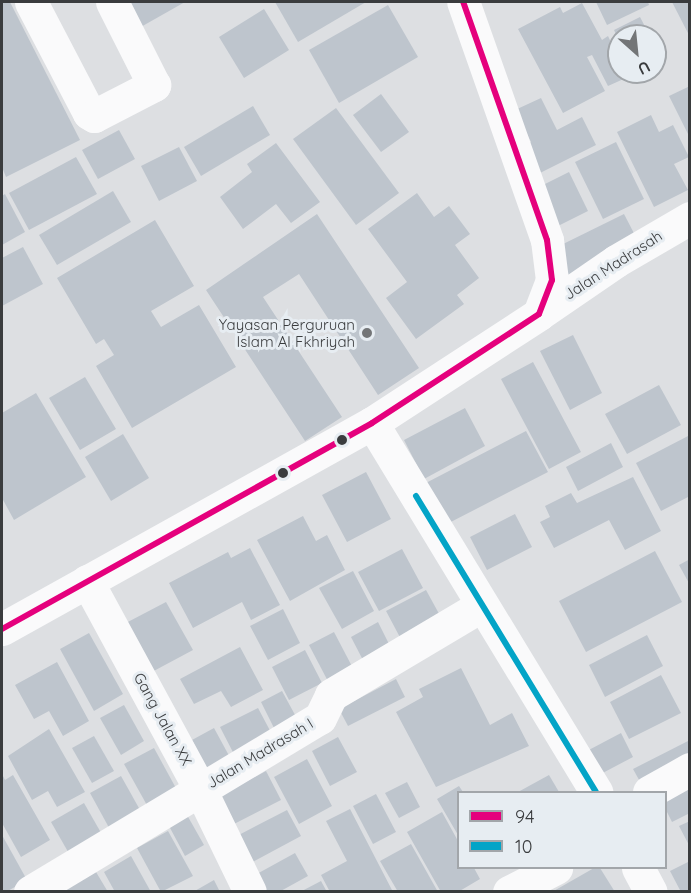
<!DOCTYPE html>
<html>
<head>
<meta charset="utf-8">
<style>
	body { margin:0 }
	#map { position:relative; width:691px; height:893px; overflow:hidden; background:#dddfe2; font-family:Quicksand,sans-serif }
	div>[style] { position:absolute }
	.building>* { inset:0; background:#bec5cd }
	.street>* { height:33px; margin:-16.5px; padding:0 16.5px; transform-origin:16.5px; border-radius:16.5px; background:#fafafb }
	.secondary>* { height:33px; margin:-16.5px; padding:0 16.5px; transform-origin:16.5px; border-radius:16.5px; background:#fafafb }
	.bus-1>* { height:6px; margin:-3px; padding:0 3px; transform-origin:3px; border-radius:3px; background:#e5007d }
	.bus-2>* { height:6px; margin:-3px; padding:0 3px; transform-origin:3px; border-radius:3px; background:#03a4c7 }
	.dots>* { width:16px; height:16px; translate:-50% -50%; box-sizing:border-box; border:3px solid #e7edf2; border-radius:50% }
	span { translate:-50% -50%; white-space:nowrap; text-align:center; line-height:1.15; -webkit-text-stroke:6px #e7edf2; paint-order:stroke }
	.street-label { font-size:15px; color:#3a3c3e }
	.poi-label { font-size:15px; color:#3a3c3e }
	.right { translate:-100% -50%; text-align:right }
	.frame { position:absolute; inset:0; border:3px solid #3a3c3e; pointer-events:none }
	.legend { position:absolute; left:457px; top:791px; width:210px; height:78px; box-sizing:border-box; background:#e7edf2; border:2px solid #a2a6aa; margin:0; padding:8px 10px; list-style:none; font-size:18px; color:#3a3c3e }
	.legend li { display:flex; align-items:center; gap:12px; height:30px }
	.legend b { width:30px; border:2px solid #a2a6aa }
	.north { position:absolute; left:607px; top:24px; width:60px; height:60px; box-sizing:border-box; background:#e7edf2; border:2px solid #a2a6aa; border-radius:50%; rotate:153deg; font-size:16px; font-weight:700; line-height:24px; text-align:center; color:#3a3c3e }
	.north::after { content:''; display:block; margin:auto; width:21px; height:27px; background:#737577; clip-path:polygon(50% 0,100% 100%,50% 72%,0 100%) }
</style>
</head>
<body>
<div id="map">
	<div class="building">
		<i style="clip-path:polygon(2px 2px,10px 2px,80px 140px,6px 177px,2px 167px)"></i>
		<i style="clip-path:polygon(123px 2px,185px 2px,139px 28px)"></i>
		<i style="clip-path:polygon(275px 2px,366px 2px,298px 42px)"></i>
		<i style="clip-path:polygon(596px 2px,648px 2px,649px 5px,607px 25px)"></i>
		<i style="clip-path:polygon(672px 2px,690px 2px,690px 37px)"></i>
		<i style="clip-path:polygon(582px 3px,602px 40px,608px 36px,619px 59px,619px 72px,626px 72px,628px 77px,608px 86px,592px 55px,587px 57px,605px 91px,563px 113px,518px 29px,560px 7px,563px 13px)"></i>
		<i style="clip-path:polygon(388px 5px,418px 57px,339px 103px,309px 50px)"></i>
		<i style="clip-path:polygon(264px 9px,289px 50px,244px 78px,219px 37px)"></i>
		<i style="clip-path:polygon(640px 17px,650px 36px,619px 36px,619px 41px,614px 30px)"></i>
		<i style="clip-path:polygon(690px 86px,690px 138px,669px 96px)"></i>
		<i style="clip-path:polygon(381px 94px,409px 132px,381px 152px,353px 115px)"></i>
		<i style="clip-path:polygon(541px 98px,557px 130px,582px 117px,596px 145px,540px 173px,526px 145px,531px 142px,515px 110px)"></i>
		<i style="clip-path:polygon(253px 106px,270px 135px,201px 176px,184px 147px)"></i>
		<i style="clip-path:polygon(336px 108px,399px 193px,356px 225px,293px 139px)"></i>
		<i style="clip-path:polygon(651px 115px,659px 132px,673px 125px,689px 157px,674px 164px,688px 190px,654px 207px,617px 132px)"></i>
		<i style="clip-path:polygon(119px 130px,135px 159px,98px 179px,82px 150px)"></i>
		<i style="clip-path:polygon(616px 142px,644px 199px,603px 219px,575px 162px)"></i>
		<i style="clip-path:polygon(276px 143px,320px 202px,291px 223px,276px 204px,243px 229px,220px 197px,252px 172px,247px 164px)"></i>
		<i style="clip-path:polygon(179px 147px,197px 181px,159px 201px,141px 166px)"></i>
		<i style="clip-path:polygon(76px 157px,97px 194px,29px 230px,9px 193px)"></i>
		<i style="clip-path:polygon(569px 172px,588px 211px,556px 227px,537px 188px)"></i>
		<i style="clip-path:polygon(113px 191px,131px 222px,57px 265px,39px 235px)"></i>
		<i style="clip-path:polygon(417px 193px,434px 217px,449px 206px,470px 234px,455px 245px,479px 278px,457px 295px,464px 304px,416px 339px,386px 298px,407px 282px,368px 229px)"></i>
		<i style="clip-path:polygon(5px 194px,25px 232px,2px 245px,2px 196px)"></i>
		<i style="clip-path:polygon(317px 214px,419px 368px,378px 395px,299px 274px,263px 297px,342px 417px,305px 441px,206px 290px)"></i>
		<i style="clip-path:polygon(624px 214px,638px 241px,569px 275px,555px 248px)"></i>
		<i style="clip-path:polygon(155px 220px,194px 286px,151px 311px,161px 327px,199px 305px,236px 367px,132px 428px,96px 366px,114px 355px,104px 339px,96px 344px,57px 278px)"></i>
		<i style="clip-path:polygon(23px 247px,43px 284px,2px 306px,2px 258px)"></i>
		<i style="clip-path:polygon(573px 335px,602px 393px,570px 410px,540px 351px)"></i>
		<i style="clip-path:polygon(533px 362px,581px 452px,549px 469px,501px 379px)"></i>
		<i style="clip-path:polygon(85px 377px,116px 429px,80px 450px,49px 398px)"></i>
		<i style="clip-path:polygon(659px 385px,681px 425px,627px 454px,605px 414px)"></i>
		<i style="clip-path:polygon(36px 393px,86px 477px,14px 520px,2px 498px,2px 413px)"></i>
		<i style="clip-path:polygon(465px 408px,485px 446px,424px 479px,404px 440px)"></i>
		<i style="clip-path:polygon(526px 431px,548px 472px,443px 526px,422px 485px)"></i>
		<i style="clip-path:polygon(123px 434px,149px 478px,111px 501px,85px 457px)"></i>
		<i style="clip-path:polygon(690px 435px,690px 496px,661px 511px,636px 463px)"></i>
		<i style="clip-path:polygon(611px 443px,623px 467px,578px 491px,566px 467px)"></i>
		<i style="clip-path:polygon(366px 472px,391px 519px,347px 542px,322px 495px)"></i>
		<i style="clip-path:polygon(633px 477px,661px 531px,625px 550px,609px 520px,554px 548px,540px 522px,550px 517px,545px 506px,571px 493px,577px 503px)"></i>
		<i style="clip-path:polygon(515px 514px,532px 547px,487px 570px,470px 537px)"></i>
		<i style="clip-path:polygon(303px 516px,316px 541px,327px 535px,345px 570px,290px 601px,257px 540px)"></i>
		<i style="clip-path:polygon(250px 548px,280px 605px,251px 620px,242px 602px,193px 628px,169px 583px,228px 552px,231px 558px)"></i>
		<i style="clip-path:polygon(402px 549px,423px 588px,379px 611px,358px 572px)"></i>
		<i style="clip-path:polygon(655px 551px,682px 602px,586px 652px,559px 601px)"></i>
		<i style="clip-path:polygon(690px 559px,690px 585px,679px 565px)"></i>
		<i style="clip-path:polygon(353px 571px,374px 611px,342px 629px,319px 588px)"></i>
		<i style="clip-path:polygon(426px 590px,443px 621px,403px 643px,386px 611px)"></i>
		<i style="clip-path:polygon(166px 602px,193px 650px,150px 673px,124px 624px)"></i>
		<i style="clip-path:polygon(283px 609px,300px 643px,268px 660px,250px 626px)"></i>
		<i style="clip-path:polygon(378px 622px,392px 650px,365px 664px,351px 637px)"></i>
		<i style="clip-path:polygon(334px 632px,356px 674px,331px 687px,309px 645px)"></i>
		<i style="clip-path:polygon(89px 633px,123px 694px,94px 711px,60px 649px)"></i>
		<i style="clip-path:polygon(647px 635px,663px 666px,605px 697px,589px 665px)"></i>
		<i style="clip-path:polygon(240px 647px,263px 690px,231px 707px,221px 691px,194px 704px,180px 679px)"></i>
		<i style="clip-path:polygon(305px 650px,322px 683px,289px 700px,272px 667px)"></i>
		<i style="clip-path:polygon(57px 662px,89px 721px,63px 736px,49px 711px,34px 719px,15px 685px)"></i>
		<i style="clip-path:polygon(461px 668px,490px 725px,512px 713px,529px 746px,436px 787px,396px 712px,423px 697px,419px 689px)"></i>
		<i style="clip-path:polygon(661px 675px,681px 713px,629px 739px,610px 702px)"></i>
		<i style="clip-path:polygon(396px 679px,405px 697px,348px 726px,339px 709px)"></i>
		<i style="clip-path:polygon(282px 691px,300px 724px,278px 736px,261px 702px)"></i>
		<i style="clip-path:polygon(124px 705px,144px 741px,121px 755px,100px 718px)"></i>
		<i style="clip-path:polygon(258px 708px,275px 740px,237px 760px,220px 727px)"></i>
		<i style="clip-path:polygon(214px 728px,233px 763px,210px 775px,192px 740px)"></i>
		<i style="clip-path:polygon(49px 729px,85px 792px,57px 807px,48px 791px,32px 800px,8px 756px)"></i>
		<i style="clip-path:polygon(621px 733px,633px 757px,597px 776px,585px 752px)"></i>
		<i style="clip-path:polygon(94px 736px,114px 771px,92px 783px,72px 748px)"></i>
		<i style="clip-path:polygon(338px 737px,357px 772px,330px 786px,312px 751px)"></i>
		<i style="clip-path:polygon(690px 740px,690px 763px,643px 787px,633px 769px)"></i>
		<i style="clip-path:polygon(154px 748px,177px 790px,148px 807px,124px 764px)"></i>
		<i style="clip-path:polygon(307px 759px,332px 806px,299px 824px,274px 777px)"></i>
		<i style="clip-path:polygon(266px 771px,281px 800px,234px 824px,219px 796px)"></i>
		<i style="clip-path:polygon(2px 774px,5px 780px,13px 775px,50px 840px,21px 857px,2px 823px)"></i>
		<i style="clip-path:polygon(549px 775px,559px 792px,518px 792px)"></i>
		<i style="clip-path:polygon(121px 776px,144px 817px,113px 835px,90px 793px)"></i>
		<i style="clip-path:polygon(407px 782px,420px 807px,399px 818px,385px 793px)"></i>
		<i style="clip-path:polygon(690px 784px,690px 813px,672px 822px,666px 810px,666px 796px)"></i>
		<i style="clip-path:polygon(459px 786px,463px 792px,458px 792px,458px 835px,437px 799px)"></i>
		<i style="clip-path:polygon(376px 794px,396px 832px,373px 844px,353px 806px)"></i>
		<i style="clip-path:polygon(84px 803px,104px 838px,71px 857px,51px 822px)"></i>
		<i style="clip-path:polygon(350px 809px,393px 892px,330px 892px,321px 875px,347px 861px,326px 821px)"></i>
		<i style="clip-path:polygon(287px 810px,301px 836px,247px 865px,233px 838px)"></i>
		<i style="clip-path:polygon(442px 812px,458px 841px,458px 868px,474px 868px,480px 879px,458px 892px,441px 892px,407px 832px)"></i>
		<i style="clip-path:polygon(187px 815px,204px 845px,185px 856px,169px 826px)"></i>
		<i style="clip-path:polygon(690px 821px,690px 847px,679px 826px)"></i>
		<i style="clip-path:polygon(168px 831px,193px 876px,161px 892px,137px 848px)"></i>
		<i style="clip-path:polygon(2px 835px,27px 880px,6px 892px,2px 892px)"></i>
		<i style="clip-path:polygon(411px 844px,438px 892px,398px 892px,380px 861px)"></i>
		<i style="clip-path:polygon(295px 853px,308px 876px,279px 892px,264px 892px,255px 875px)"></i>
		<i style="clip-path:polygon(131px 856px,151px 892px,115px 892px,104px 872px)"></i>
		<i style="clip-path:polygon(690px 861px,690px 892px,681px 892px,670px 871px)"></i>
		<i style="clip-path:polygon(594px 868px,600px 868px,615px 892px,552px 892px)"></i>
		<i style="clip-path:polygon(96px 872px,108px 892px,61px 892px)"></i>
		<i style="clip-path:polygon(214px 880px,220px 892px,193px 892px)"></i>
		<i style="clip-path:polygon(321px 881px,327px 892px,300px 892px)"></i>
	</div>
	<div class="street">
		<i style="left:31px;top:2px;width:125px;rotate:62.4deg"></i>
		<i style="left:89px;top:113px;width:6px;rotate:31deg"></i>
		<i style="left:94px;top:116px;width:68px;rotate:-27.3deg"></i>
		<i style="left:154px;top:85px;width:93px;rotate:-116.8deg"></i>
		<i style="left:539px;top:314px;width:93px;rotate:-34.5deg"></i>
		<i style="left:616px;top:261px;width:86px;rotate:-30.2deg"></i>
		<i style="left:372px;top:423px;width:432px;rotate:58.7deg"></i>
		<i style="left:87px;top:581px;width:237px;rotate:61.5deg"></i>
		<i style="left:200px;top:789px;width:114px;rotate:64.1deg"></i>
		<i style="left:649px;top:792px;width:47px;rotate:-29.3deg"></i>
		<i style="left:638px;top:868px;width:27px;rotate:62deg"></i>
		<i style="left:30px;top:892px;width:338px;rotate:-31deg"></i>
		<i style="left:320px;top:718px;width:25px;rotate:-64deg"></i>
		<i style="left:331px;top:695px;width:174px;rotate:-30.7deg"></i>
		<i style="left:509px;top:892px;width:53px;rotate:-27.1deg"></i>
	</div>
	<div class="secondary">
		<i style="left:2px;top:629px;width:423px;rotate:-29.1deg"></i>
		<i style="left:372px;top:423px;width:199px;rotate:-33.1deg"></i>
		<i style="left:539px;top:314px;width:36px;rotate:-69deg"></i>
		<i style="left:552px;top:280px;width:40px;rotate:-97.1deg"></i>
		<i style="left:547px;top:240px;width:252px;rotate:-109.4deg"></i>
	</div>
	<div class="bus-1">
		<i style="left:2px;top:629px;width:423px;rotate:-29.1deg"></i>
		<i style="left:372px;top:423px;width:199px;rotate:-33.1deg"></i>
		<i style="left:539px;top:314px;width:36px;rotate:-69deg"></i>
		<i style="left:552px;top:280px;width:40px;rotate:-97.1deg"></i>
		<i style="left:547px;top:240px;width:252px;rotate:-109.4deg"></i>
	</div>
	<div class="bus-2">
		<i style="left:416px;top:496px;width:346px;rotate:58.7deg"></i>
	</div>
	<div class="dots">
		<i style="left:367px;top:333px;background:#737577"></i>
		<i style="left:342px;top:440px;background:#3a3c3e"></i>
		<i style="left:283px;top:473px;background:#3a3c3e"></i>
	</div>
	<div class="street-label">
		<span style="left:613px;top:265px;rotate:-33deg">Jalan Madrasah</span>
		<span style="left:163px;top:719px;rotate:61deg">Gang Jalan XX</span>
		<span style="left:260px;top:753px;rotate:-31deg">Jalan Madrasah I</span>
	</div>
	<div class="poi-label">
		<span class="right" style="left:355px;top:333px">Yayasan Perguruan<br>Islam Al Fkhriyah</span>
	</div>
	<div class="frame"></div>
	<ul class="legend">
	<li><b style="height:8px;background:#e5007d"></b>94</li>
	<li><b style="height:8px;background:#03a4c7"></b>10</li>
	</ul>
	<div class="north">U</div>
</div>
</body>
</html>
